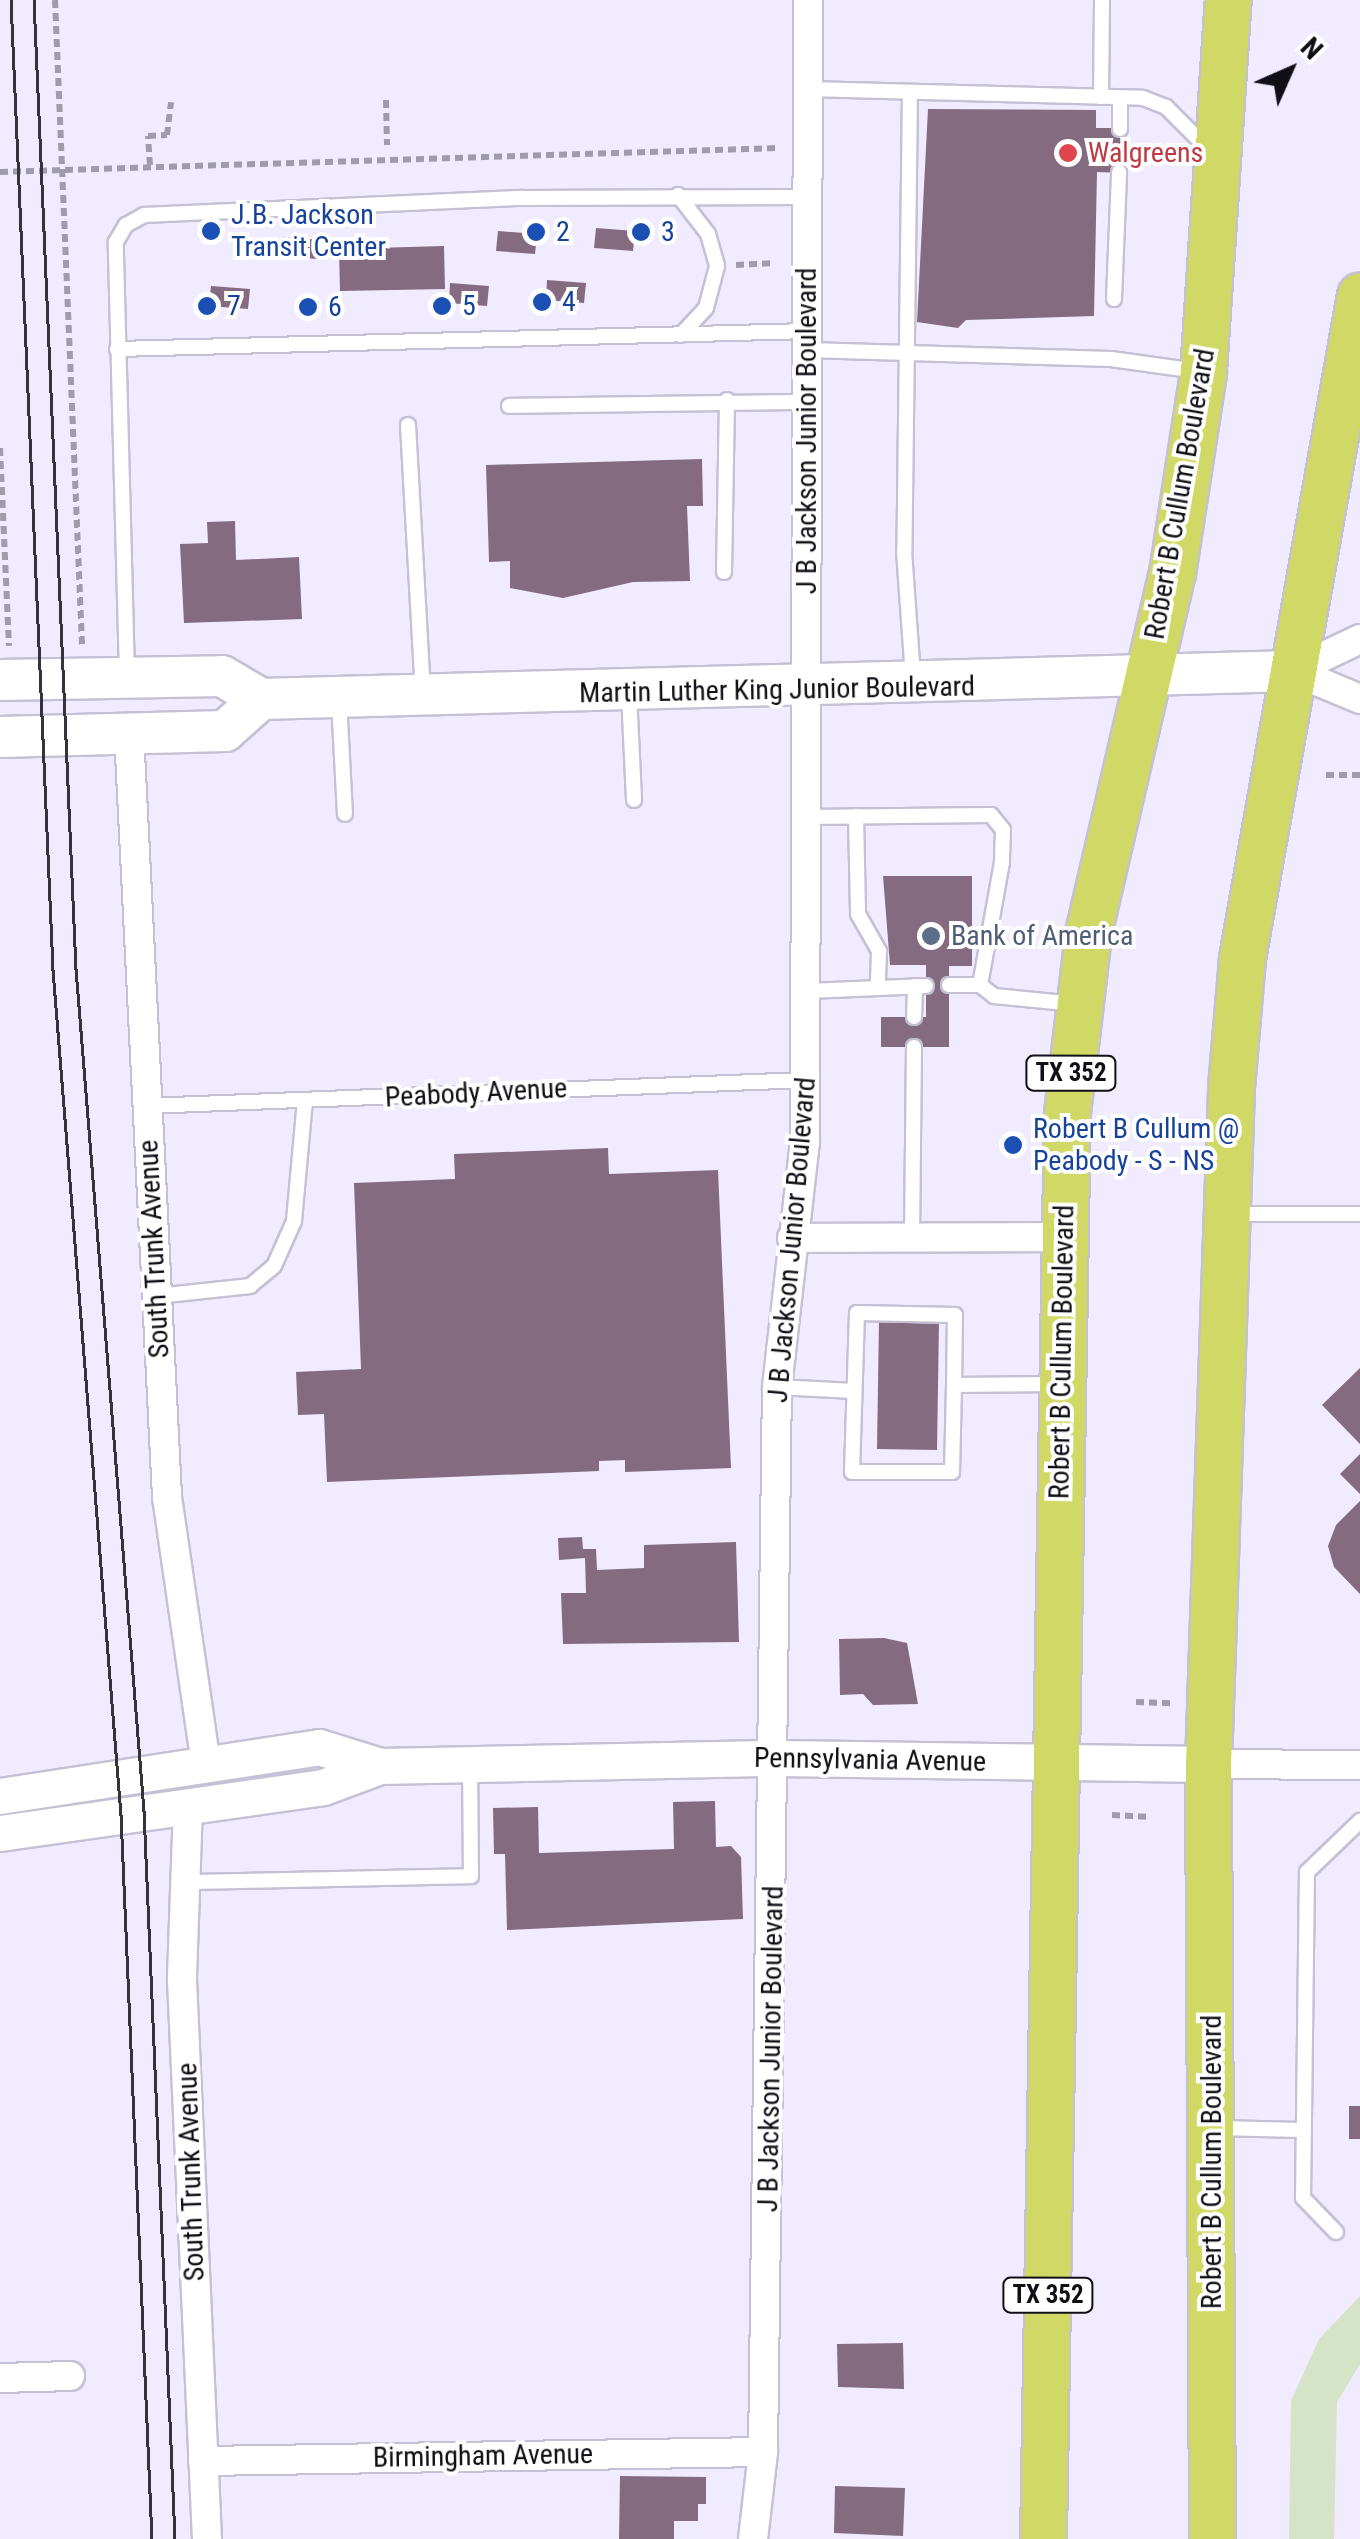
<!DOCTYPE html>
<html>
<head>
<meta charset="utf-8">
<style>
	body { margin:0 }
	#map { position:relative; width:1360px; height:2539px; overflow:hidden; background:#f0ebff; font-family:"Roboto Condensed",sans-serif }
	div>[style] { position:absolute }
	.green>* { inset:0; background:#d5e4c6 }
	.building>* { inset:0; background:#846b7f }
	.path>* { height:6px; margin-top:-3px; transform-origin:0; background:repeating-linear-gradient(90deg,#9e9baa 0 8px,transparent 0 13px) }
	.roads { filter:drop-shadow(2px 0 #c5c0d3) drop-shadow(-2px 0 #c5c0d3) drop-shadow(0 2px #c5c0d3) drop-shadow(0 -2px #c5c0d3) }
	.service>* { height:14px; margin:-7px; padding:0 7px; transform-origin:7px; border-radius:7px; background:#fff }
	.minor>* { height:28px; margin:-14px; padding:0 14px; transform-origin:14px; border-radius:14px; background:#fff }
	.tertiary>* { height:35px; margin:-17.5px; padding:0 17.5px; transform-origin:17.5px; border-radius:17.5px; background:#fff }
	.secondary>* { height:40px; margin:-20px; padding:0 20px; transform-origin:20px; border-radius:20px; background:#fff }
	.primary>* { height:45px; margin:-22.5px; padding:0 22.5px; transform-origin:22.5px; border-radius:22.5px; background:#d1d966 }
	.tram>* { height:2.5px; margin:-1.25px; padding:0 1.25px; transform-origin:1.25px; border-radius:1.25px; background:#35333c }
	.dots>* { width:28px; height:28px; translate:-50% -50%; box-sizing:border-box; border:5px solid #fff; border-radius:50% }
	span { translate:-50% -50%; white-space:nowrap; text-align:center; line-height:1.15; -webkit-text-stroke:8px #fff; paint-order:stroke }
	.shield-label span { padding:2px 8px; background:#fff; border:2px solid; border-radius:8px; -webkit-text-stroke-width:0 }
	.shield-label { font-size:25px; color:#110f16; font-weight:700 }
	.health-label { font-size:28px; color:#be3a42 }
	.left { translate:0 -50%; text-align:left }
	.transit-label { font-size:28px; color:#164399 }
	.street-label { font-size:28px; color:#110f16 }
	.service-label { font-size:28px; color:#4e5e75 }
	.north { position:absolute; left:1240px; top:20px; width:100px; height:100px; -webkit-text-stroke:8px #fff; paint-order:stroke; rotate:45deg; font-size:28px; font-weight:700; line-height:40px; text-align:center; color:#110f16 }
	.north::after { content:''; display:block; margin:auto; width:35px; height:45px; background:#110f16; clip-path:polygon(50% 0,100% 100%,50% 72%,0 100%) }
</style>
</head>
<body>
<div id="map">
	<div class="green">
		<i style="clip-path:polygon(1360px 2296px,1360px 2364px,1337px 2402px,1334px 2539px,1289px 2539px,1291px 2401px,1319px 2339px)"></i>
	</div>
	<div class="building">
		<i style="clip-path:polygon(928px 109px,1096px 110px,1096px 128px,1125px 128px,1124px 173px,1097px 172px,1094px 316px,966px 320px,958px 328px,917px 322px)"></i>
		<i style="clip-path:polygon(596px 228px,635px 231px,633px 251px,594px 248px)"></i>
		<i style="clip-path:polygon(498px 231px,537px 234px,535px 254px,496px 251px)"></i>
		<i style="clip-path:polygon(283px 237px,322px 240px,320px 259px,281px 257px)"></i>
		<i style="clip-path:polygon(444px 246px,445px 289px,340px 291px,339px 249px)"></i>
		<i style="clip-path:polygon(547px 280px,586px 283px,584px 303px,546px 300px)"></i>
		<i style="clip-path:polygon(450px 283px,489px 286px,487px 306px,449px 303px)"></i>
		<i style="clip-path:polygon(211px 286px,250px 289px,248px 309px,209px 306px)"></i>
		<i style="clip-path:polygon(702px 459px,703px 506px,687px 506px,690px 581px,633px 582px,563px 598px,510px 588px,510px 561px,489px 562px,486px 465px)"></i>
		<i style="clip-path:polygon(235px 521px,236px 560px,299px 557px,302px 619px,184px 623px,180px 544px,208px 543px,207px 522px)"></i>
		<i style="clip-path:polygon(883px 876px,972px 876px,972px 966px,949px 966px,949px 1047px,881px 1047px,881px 1017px,926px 1017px,926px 965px,890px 965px)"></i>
		<i style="clip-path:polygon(608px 1148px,609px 1174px,718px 1170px,731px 1468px,625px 1472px,625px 1460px,599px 1461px,599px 1471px,327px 1482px,324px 1414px,298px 1415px,296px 1372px,361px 1369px,354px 1183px,455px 1179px,454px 1154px)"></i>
		<i style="clip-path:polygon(879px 1320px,939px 1321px,937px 1450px,877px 1449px)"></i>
		<i style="clip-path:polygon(1360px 1368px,1360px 1444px,1322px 1405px)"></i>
		<i style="clip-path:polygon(1360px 1454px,1360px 1494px,1340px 1474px)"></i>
		<i style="clip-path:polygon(1360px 1501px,1360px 1594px,1334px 1567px,1328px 1546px,1336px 1525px)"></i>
		<i style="clip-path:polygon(582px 1537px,583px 1549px,596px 1549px,597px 1570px,644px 1568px,644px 1545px,736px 1542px,739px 1642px,563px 1644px,561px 1593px,586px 1593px,585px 1558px,559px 1560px,558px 1538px)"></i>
		<i style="clip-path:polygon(884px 1638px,907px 1643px,918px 1704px,873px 1705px,863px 1694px,840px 1695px,839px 1639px)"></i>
		<i style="clip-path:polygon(715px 1801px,716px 1847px,731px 1846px,741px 1857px,743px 1919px,507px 1930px,505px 1854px,494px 1854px,493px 1808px,538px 1807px,539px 1853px,674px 1849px,673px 1802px)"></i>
		<i style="clip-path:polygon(1349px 2106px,1360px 2106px,1360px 2139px,1349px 2139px)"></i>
		<i style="clip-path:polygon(903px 2343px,904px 2389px,838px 2387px,837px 2344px)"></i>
		<i style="clip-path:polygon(620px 2476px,706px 2477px,706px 2504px,698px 2504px,698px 2521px,674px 2521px,674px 2539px,619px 2539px)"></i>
		<i style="clip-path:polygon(835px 2486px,905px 2488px,903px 2536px,834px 2533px)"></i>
	</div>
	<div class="path">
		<i style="left:55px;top:0;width:645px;rotate:87.6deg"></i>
		<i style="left:386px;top:100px;width:45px;rotate:88.7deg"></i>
		<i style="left:150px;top:165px;width:29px;rotate:-94deg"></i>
		<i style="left:148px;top:136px;width:19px;rotate:-3deg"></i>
		<i style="left:167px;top:135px;width:33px;rotate:-83deg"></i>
		<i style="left:0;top:172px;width:777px;rotate:-1.77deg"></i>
		<i style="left:736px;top:265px;width:39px;rotate:-3deg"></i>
		<i style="left:0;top:448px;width:198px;rotate:87.4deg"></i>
		<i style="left:1326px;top:775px;width:34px"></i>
		<i style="left:1136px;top:1702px;width:36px;rotate:2deg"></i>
		<i style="left:1112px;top:1815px;width:39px;rotate:3deg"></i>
	</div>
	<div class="roads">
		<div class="service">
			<i style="left:808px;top:89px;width:335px;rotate:1.5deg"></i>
			<i style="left:1143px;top:98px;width:25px;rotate:21deg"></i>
			<i style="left:1166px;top:107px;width:59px;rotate:45deg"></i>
			<i style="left:910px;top:92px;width:459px;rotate:90.7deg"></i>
			<i style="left:904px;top:551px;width:125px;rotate:85.9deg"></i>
			<i style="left:1101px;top:97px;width:97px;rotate:-89.4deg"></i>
			<i style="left:1120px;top:129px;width:31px;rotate:-90deg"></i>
			<i style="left:678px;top:195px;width:49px;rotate:52.4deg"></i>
			<i style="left:708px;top:234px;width:33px;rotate:74deg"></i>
			<i style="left:717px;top:266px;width:43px;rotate:104.7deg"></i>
			<i style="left:706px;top:308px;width:37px;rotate:133deg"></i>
			<i style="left:1114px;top:299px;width:127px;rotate:-87.7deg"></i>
			<i style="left:117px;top:349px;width:691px;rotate:-1.49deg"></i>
			<i style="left:807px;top:350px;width:304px;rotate:1.7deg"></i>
			<i style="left:1111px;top:359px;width:87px;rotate:7.9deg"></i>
			<i style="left:509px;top:406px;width:298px;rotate:-0.8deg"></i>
			<i style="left:408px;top:425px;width:266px;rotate:86.8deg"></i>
			<i style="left:724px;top:572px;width:172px;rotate:-89deg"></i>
			<i style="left:127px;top:675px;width:433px;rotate:-91.5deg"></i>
			<i style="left:116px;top:242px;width:20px;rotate:-60deg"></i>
			<i style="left:126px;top:225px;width:21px;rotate:-29deg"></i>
			<i style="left:144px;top:215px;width:379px;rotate:-2.6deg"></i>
			<i style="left:523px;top:198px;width:284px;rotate:-0.2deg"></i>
			<i style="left:629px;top:693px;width:107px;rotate:87.3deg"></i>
			<i style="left:339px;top:700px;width:114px;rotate:87deg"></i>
			<i style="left:856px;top:816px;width:98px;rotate:88.8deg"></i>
			<i style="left:858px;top:914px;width:43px;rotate:60.4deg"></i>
			<i style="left:879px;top:951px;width:37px;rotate:92deg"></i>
			<i style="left:808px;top:817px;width:183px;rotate:-0.6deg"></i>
			<i style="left:991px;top:815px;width:19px;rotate:51deg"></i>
			<i style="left:1003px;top:830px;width:32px;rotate:92deg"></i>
			<i style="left:1002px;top:862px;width:125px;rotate:100.1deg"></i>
			<i style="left:980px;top:985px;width:18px;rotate:38deg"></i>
			<i style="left:994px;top:996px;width:82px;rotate:5.6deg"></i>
			<i style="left:949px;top:985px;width:31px"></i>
			<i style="left:808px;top:991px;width:118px;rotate:-2.4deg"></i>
			<i style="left:914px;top:1017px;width:31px;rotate:-88deg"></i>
			<i style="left:147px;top:1106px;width:660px;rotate:-2.26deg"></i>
			<i style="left:1231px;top:1214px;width:129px"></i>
			<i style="left:912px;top:1238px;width:191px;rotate:-89.4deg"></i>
			<i style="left:157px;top:1296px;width:94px;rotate:-6.1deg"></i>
			<i style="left:250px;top:1286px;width:31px;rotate:-40deg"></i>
			<i style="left:274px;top:1266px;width:49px;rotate:-66deg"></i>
			<i style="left:294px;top:1221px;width:121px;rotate:-84.8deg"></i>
			<i style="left:954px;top:1385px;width:87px;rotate:91.3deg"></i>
			<i style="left:952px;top:1472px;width:100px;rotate:180deg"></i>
			<i style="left:852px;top:1472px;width:159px;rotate:-88.2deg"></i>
			<i style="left:857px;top:1313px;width:98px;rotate:1.2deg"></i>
			<i style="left:955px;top:1315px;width:70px;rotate:90.8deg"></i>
			<i style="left:954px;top:1385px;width:101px;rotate:-0.6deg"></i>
			<i style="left:777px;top:1387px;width:77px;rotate:3deg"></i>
			<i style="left:188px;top:1882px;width:283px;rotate:-1.2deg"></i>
			<i style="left:471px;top:1876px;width:111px;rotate:-90.5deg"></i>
			<i style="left:1215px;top:2128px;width:89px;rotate:1.3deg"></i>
			<i style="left:1336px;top:2232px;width:47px;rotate:-134.1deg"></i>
			<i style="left:1303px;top:2198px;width:326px;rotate:-89.3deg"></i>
			<i style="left:1307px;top:1872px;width:74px;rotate:-43.9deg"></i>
		</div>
		<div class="minor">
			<i style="left:1293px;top:671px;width:74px;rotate:-25.5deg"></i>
			<i style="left:1293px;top:671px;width:73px;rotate:22.7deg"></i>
			<i style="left:129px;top:733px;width:765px;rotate:87.15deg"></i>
			<i style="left:167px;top:1497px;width:270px;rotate:81.7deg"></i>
			<i style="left:792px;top:1238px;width:270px;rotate:-0.2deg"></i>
			<i style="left:1208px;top:1764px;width:152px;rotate:0.4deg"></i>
			<i style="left:188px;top:1805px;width:175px;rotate:92deg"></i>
			<i style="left:182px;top:1980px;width:560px;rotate:87.44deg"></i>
			<i style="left:0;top:2378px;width:70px;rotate:-1.6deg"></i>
			<i style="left:203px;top:2461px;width:560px;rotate:-0.92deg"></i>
			<i style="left:753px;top:2539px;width:88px;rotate:-83.4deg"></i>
			<i style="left:763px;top:2452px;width:1065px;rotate:-89.25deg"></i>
			<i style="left:777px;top:1387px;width:247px;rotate:-83.5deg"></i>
			<i style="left:805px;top:1142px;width:1142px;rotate:-89.85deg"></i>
		</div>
		<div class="tertiary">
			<i style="left:0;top:1796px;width:323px;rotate:-8.7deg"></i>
			<i style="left:319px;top:1747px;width:64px;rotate:17.3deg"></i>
			<i style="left:0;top:1833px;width:326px;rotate:-8.1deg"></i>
			<i style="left:323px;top:1787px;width:61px;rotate:-20.2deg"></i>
			<i style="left:380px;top:1766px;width:396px;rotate:-1.2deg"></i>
			<i style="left:776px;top:1758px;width:432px;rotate:0.8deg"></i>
		</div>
		<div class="secondary">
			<i style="left:0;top:680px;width:222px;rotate:-1deg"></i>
			<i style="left:222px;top:676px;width:45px;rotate:30.5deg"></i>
			<i style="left:261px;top:699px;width:1032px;rotate:-1.55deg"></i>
			<i style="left:0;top:737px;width:225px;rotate:-1.5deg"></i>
			<i style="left:225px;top:731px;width:48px;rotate:-41.6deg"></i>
		</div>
		<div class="primary">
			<i style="left:1043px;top:2539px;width:1426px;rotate:-89.04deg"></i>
			<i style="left:1067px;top:1113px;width:181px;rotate:-83.3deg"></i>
			<i style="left:1088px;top:933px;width:370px;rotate:-76.9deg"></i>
			<i style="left:1172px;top:573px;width:203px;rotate:-81.2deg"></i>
			<i style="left:1203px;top:372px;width:373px;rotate:-86.2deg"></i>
			<i style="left:1212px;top:2539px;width:775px;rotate:-90.3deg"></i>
			<i style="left:1208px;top:1764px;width:677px;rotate:-88.05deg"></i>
			<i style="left:1231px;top:1087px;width:129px;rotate:-85.1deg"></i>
			<i style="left:1242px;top:958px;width:673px;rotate:-79.91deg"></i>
		</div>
	</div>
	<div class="tram">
		<i style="left:11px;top:0;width:971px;rotate:87.52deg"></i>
		<i style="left:53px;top:970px;width:848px;rotate:85.4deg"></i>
		<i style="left:121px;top:1815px;width:725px;rotate:87.55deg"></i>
		<i style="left:34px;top:0;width:970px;rotate:87.52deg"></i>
		<i style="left:76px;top:969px;width:845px;rotate:85.38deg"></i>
		<i style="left:144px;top:1811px;width:729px;rotate:87.56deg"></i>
	</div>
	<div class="dots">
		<i style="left:1068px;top:153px;background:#e0444e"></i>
		<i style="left:211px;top:231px;background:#1a4fb4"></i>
		<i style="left:536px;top:232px;background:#1a4fb4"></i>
		<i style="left:641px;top:232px;background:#1a4fb4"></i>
		<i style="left:542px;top:302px;background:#1a4fb4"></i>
		<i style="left:207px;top:306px;background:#1a4fb4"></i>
		<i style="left:442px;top:306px;background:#1a4fb4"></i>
		<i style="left:308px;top:307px;background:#1a4fb4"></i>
		<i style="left:931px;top:936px;background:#5c6f8a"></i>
		<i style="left:1013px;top:1145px;background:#1a4fb4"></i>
	</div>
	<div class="shield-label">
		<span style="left:1071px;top:1073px">TX 352</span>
		<span style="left:1048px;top:2295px">TX 352</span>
	</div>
	<div class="health-label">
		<span class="left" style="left:1088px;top:153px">Walgreens</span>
	</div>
	<div class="transit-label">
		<span class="left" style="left:231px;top:231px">J.B. Jackson<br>Transit Center</span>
		<span class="left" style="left:556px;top:232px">2</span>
		<span class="left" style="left:661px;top:232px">3</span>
		<span class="left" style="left:562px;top:302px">4</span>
		<span class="left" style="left:227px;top:306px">7</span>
		<span class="left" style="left:462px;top:306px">5</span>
		<span class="left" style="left:328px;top:307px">6</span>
		<span class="left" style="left:1033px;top:1145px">Robert B Cullum @<br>Peabody - S - NS</span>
	</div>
	<div class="street-label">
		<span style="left:807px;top:431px;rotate:-90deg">J B Jackson Junior Boulevard</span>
		<span style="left:1180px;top:494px;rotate:-80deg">Robert B Cullum Boulevard</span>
		<span style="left:777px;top:690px;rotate:-1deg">Martin Luther King Junior Boulevard</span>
		<span style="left:476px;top:1093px;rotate:-3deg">Peabody Avenue</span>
		<span style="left:792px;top:1240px;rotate:-85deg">J B Jackson Junior Boulevard</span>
		<span style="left:154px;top:1249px;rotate:-93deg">South Trunk Avenue</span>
		<span style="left:1062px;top:1352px;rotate:-89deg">Robert B Cullum Boulevard</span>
		<span style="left:870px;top:1760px;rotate:1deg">Pennsylvania Avenue</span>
		<span style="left:771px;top:2049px;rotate:-89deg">J B Jackson Junior Boulevard</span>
		<span style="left:1212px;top:2162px;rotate:-90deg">Robert B Cullum Boulevard</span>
		<span style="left:191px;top:2172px;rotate:-92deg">South Trunk Avenue</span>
		<span style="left:483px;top:2456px;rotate:-1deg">Birmingham Avenue</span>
	</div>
	<div class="service-label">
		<span class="left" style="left:951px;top:936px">Bank of America</span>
	</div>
	<div class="north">N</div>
</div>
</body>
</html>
